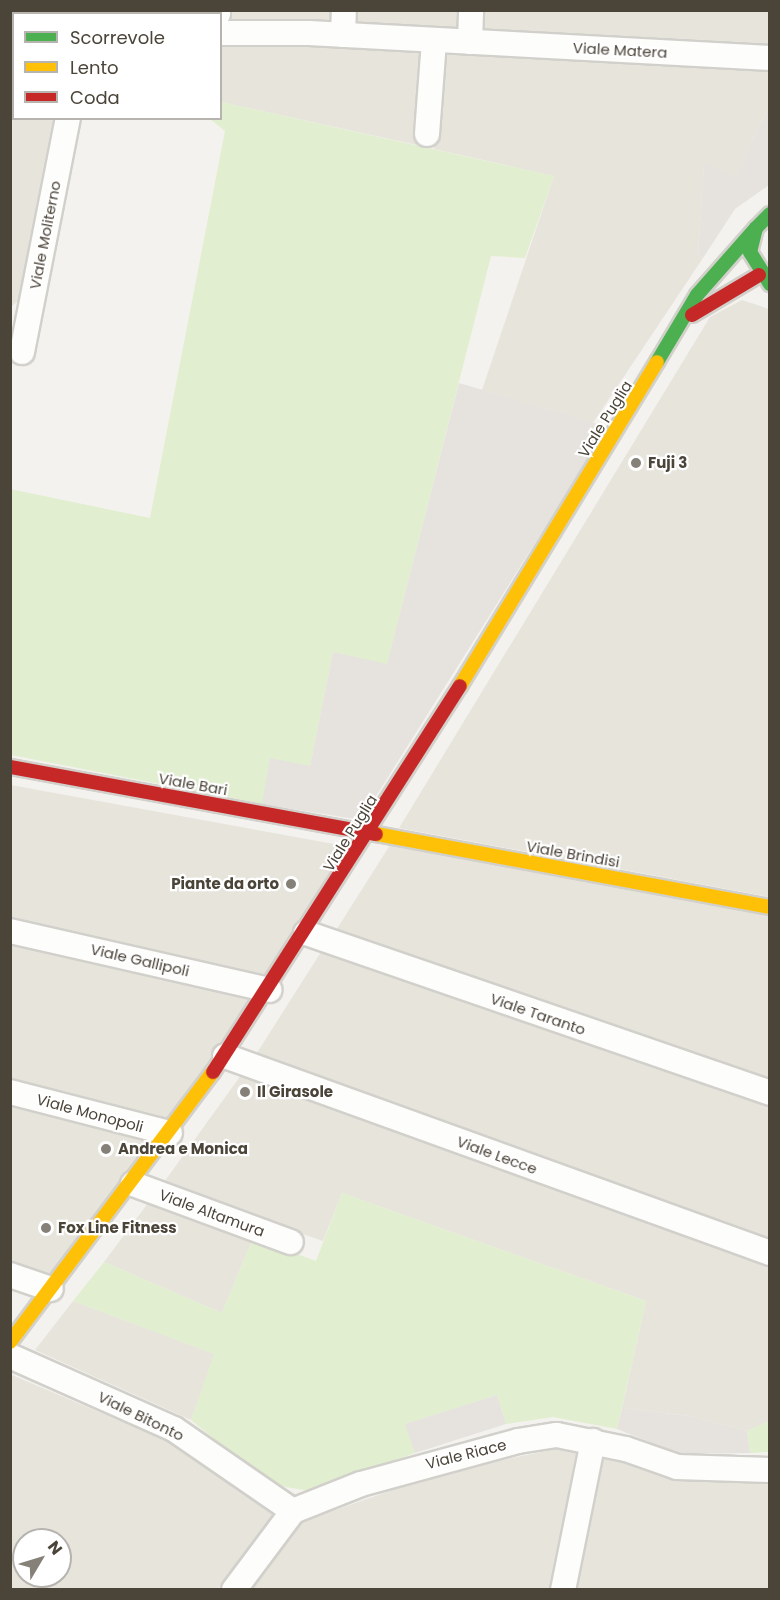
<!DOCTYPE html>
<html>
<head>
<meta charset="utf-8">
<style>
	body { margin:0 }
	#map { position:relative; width:780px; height:1600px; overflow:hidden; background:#f4f2ee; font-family:Poppins,sans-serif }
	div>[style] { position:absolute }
	.residential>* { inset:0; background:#e7e4dc }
	.green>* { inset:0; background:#e1eecf }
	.parking>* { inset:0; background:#e6e3df }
	.roads { filter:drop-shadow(2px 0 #d2d0cb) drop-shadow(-2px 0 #d2d0cb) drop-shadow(0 2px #d2d0cb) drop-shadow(0 -2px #d2d0cb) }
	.street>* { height:24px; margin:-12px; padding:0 12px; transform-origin:12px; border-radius:12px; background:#fdfdfc }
	.fast>* { height:14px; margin:-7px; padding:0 7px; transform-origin:7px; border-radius:7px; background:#4caf50 }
	.slow>* { height:14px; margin:-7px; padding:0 7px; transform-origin:7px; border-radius:7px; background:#ffc107 }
	.jam>* { height:14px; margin:-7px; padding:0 7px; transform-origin:7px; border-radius:7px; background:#c62828 }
	.dots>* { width:16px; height:16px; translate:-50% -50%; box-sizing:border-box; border:3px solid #fff; border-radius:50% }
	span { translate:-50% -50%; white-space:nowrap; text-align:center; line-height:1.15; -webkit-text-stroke:4.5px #fff; paint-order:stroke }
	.street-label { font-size:15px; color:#4b4439 }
	.poi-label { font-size:15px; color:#4b4439; font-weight:700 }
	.left { translate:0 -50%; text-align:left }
	.right { translate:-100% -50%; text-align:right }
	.frame { position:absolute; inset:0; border:12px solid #4b4439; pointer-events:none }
	.legend { position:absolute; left:12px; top:12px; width:210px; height:108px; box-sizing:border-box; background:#fff; border:2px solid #b7b4b0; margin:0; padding:8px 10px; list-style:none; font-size:18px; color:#4b4439 }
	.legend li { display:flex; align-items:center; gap:12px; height:30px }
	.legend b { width:30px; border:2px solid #b7b4b0 }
	.north { position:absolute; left:12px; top:1528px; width:60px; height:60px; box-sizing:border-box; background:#fff; border:2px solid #b7b4b0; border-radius:50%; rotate:52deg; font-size:16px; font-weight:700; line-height:24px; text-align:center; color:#4b4439 }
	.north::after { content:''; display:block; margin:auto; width:21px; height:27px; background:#868178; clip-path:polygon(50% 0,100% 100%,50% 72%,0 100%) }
</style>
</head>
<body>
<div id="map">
	<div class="residential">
		<i style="clip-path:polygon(103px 10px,209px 11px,102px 14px)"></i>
		<i style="clip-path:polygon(228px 11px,335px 11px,334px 26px,227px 25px)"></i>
		<i style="clip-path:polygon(353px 11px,462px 11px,461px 33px,352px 27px)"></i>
		<i style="clip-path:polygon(480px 11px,769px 11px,769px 49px,479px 34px)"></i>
		<i style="clip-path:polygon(221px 41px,426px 48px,417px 145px,221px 102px)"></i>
		<i style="clip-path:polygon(442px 49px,769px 69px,769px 105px,736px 178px,704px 163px,698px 255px,703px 258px,593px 423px,482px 390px,554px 176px,434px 149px)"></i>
		<i style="clip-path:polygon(11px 70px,14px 118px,53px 119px,18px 301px,11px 307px)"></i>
		<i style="clip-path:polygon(742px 300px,769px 309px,769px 897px,399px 828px,710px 317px)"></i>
		<i style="clip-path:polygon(11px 785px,345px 846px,266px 976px,11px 917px)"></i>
		<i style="clip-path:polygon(390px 845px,769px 915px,769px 1082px,335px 932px)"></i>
		<i style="clip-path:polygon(10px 944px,252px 1000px,166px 1123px,11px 1083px)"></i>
		<i style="clip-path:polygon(321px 952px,769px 1105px,769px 1242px,253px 1059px)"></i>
		<i style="clip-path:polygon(241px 1075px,769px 1264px,769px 1421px,747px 1431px,689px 1416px,622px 1408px,646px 1301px,342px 1193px,323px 1241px,162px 1185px)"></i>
		<i style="clip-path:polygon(10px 1104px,152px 1140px,48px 1276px,11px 1263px)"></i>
		<i style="clip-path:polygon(151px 1199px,253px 1238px,222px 1313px,104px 1262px)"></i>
		<i style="clip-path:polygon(73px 1301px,215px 1354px,191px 1420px,35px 1350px)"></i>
		<i style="clip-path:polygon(evenodd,12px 1375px,167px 1441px,275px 1516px,218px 1589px,11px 1590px,12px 1375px,24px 1540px,60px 1540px,60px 1576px,24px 1576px,24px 1540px)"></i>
		<i style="clip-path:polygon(556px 1449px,577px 1452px,550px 1589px,251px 1590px,301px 1522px,444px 1472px)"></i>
		<i style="clip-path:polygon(602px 1455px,675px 1479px,769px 1482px,769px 1589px,575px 1590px)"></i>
	</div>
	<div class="green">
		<i style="clip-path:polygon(221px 102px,554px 176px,525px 258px,491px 256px,387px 665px,333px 652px,310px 766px,262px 804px,11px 755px,10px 489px,150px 518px,225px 131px,210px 119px,220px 118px)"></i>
		<i style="clip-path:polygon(342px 1193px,646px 1301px,617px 1429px,553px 1417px,506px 1424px,497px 1395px,406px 1424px,415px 1453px,309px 1491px,286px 1487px,263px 1479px,191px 1420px,214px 1354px,73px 1301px,104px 1262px,222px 1313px,253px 1238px,316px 1261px)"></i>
		<i style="clip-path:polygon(769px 1421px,769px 1452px,750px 1453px,747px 1431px)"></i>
	</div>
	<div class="parking">
		<i style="clip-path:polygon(769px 105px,769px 185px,735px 209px,703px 258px,698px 255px,704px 162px,736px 177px)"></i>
		<i style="clip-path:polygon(459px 383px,608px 427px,361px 820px,262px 804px,270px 758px,310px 766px,333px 652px,387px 664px)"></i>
		<i style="clip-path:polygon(497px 1395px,506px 1424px,415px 1453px,405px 1424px)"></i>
		<i style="clip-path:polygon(622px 1408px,689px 1416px,747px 1431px,750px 1453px,680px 1454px,617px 1429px)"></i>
	</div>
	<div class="roads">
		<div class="street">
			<i style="left:86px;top:14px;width:4px;rotate:-90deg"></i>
			<i style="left:218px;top:14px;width:4px;rotate:-90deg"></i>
			<i style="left:10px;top:20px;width:4px;rotate:14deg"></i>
			<i style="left:220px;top:33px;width:89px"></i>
			<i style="left:309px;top:33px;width:462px;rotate:3.1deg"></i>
			<i style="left:343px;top:35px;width:25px;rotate:-88deg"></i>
			<i style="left:470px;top:42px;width:32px;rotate:-88deg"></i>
			<i style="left:427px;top:134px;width:94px;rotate:-85.7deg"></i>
			<i style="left:22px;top:352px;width:238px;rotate:-78.9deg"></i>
			<i style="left:10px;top:931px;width:266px;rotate:12.8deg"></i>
			<i style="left:306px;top:933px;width:491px;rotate:19deg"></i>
			<i style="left:225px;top:1056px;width:580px;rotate:19.87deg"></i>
			<i style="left:10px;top:1092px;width:165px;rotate:14.4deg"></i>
			<i style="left:133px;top:1184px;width:168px;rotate:20.2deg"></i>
			<i style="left:10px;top:1275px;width:43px;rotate:18.9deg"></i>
			<i style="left:10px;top:1356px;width:180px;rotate:24deg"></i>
			<i style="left:174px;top:1429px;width:145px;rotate:34.6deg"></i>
			<i style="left:234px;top:1590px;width:99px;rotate:-53.2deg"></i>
			<i style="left:293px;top:1511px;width:73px;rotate:-21.7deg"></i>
			<i style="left:361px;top:1484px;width:163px;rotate:-15.3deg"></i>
			<i style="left:518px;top:1441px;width:39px;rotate:-9deg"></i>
			<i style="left:557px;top:1435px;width:70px;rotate:11.5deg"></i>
			<i style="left:626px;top:1449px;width:54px;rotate:19.4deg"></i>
			<i style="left:677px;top:1467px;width:93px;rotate:1.8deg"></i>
			<i style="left:563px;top:1590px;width:152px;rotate:-78.6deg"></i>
		</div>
		<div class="fast">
			<i style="left:770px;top:214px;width:20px;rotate:135deg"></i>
			<i style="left:756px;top:228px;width:25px;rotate:104deg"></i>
			<i style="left:750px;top:252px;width:38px;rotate:58deg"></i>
			<i style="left:657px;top:362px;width:78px;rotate:-59.2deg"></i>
			<i style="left:697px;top:295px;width:89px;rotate:-48.6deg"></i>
		</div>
		<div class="slow">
			<i style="left:460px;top:686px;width:379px;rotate:-58.7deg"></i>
			<i style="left:376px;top:834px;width:401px;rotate:10.5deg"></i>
			<i style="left:10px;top:1342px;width:338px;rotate:-53.1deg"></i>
		</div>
		<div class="jam">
			<i style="left:692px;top:315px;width:78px;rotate:-30.8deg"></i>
			<i style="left:10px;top:767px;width:372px;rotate:10.4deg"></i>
			<i style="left:213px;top:1072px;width:458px;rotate:-57.4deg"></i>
		</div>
	</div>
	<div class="dots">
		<i style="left:636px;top:463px;background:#868178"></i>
		<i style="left:291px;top:884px;background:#868178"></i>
		<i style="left:245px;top:1092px;background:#868178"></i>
		<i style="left:106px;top:1149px;background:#868178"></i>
		<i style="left:46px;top:1228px;background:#868178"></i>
	</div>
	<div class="street-label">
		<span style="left:620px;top:50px;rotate:3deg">Viale Matera</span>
		<span style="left:45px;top:235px;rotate:-79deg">Viale Moliterno</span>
		<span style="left:605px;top:419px;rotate:-58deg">Viale Puglia</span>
		<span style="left:193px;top:784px;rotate:10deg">Viale Bari</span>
		<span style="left:350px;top:833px;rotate:-58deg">Viale Puglia</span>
		<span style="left:573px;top:854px;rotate:10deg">Viale Brindisi</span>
		<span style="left:140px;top:960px;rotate:13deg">Viale Gallipoli</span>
		<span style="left:538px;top:1014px;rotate:19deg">Viale Taranto</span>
		<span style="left:90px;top:1113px;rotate:15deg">Viale Monopoli</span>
		<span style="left:497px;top:1155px;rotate:20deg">Viale Lecce</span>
		<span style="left:212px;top:1213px;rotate:20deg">Viale Altamura</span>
		<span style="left:141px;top:1416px;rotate:26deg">Viale Bitonto</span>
		<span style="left:466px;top:1454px;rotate:-14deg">Viale Riace</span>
	</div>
	<div class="poi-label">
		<span class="left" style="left:648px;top:463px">Fuji 3</span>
		<span class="right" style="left:279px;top:884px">Piante da orto</span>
		<span class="left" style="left:257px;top:1092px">Il Girasole</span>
		<span class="left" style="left:118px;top:1149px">Andrea e Monica</span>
		<span class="left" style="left:58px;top:1228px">Fox Line Fitness</span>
	</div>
	<div class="frame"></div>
	<ul class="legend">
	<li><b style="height:8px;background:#4caf50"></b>Scorrevole</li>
	<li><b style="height:8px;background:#ffc107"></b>Lento</li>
	<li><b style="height:8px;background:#c62828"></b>Coda</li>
	</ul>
	<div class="north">N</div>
</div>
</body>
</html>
